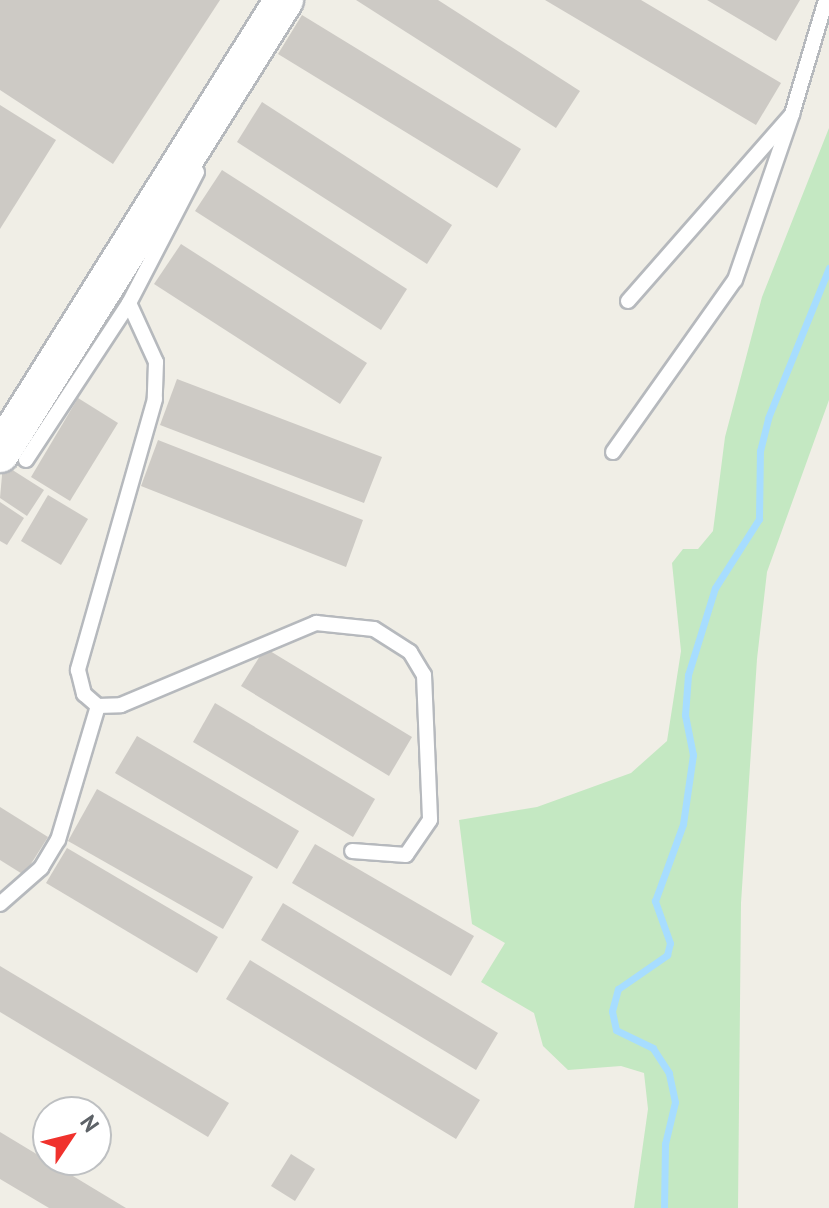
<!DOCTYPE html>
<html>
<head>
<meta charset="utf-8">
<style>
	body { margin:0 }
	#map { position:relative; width:829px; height:1208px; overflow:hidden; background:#f0eee6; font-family:"PT Sans",sans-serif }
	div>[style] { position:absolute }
	.green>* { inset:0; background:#c4e8c2 }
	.stream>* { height:7px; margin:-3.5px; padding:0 3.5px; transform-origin:3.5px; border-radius:3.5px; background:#a7ddff }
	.building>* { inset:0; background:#cdcac5 }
	.roads { filter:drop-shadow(2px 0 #b6b9bd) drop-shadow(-2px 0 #b6b9bd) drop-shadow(0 2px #b6b9bd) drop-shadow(0 -2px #b6b9bd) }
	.lane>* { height:14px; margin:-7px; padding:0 7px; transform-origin:7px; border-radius:7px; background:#fff }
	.secondary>* { height:38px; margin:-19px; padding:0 19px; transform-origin:19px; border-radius:19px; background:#fff }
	span { translate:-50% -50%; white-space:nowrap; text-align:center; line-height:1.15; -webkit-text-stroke:6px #fff; paint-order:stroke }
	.north { position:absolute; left:32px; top:1096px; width:80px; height:80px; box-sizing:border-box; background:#fff; border:2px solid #bec0c2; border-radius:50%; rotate:55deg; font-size:22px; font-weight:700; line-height:32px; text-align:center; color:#5d6267 }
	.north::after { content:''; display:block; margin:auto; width:28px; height:36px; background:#f0322d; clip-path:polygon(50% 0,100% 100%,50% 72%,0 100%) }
</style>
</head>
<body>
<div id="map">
	<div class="green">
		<i style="clip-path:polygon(829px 128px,829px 400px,767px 572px,757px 659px,741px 903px,738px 1208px,634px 1208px,648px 1109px,644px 1073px,621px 1066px,568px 1070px,543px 1046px,534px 1013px,481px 982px,505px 943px,472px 924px,459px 820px,537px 807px,631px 773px,667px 741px,681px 651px,672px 563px,683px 549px,698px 549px,713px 531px,725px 437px,762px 297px)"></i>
	</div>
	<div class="stream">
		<i style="left:664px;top:1208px;width:64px;rotate:-89.1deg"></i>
		<i style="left:665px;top:1144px;width:43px;rotate:-76.6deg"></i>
		<i style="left:675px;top:1102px;width:30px;rotate:-102deg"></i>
		<i style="left:669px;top:1073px;width:30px;rotate:-123deg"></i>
		<i style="left:653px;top:1048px;width:41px;rotate:-154.1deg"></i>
		<i style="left:616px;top:1030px;width:19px;rotate:-102deg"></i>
		<i style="left:612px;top:1011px;width:23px;rotate:-75deg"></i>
		<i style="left:618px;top:989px;width:60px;rotate:-34.8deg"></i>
		<i style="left:667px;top:955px;width:12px;rotate:-76deg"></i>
		<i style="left:670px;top:943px;width:45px;rotate:-109.7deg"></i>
		<i style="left:655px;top:901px;width:82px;rotate:-70deg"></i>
		<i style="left:683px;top:824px;width:70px;rotate:-81.8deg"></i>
		<i style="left:693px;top:755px;width:41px;rotate:-101.3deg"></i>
		<i style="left:685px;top:715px;width:40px;rotate:-85.7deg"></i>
		<i style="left:688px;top:675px;width:91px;rotate:-72.8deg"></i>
		<i style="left:715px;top:588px;width:82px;rotate:-57.5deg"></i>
		<i style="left:759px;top:519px;width:68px;rotate:-89.2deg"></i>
		<i style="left:760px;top:451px;width:34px;rotate:-76deg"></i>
		<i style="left:768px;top:418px;width:162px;rotate:-67.9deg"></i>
	</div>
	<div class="building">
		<i style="clip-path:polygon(0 0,220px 0,113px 164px,0 90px)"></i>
		<i style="clip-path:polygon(356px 0,438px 0,580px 91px,556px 128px)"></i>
		<i style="clip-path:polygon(545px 0,641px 0,781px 83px,756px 125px)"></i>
		<i style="clip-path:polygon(707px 0,800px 0,776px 41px)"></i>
		<i style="clip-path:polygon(302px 15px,521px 149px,497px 188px,278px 54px)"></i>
		<i style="clip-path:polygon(262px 102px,452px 225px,427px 264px,237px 142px)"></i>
		<i style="clip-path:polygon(0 105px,56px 140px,0 229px)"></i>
		<i style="clip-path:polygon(222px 170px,407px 289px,381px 330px,195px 211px)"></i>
		<i style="clip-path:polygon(181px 244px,367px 363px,340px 404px,154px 284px)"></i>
		<i style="clip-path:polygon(177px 379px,382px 457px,364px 503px,160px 425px)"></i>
		<i style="clip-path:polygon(78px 398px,118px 423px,70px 501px,31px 477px)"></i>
		<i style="clip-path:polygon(158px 440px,363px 520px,346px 567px,141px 486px)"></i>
		<i style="clip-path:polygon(3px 464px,44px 490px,27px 516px,0 498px)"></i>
		<i style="clip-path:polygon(48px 495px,88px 519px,61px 565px,21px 541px)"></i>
		<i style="clip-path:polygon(0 502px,24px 518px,7px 545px,0 541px)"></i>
		<i style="clip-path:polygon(265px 648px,412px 737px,389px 776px,241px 686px)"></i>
		<i style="clip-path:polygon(215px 703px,375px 799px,353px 837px,193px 742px)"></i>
		<i style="clip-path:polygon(137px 736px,299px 831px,277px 869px,115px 773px)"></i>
		<i style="clip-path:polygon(97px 789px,253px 877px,223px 929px,68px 841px)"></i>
		<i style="clip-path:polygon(0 807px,48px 837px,24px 875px,0 860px)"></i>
		<i style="clip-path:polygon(315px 844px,474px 936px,451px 976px,292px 883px)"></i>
		<i style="clip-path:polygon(67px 848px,218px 937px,197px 973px,46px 883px)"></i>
		<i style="clip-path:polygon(283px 903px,498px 1033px,476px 1070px,261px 940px)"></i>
		<i style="clip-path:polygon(250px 960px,480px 1100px,456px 1139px,226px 999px)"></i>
		<i style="clip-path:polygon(0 966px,229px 1103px,208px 1137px,0 1012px)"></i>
		<i style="clip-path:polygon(0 1132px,126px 1208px,49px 1208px,0 1179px)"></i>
		<i style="clip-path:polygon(291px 1154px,315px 1169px,295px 1201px,271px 1186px)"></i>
	</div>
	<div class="roads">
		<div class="lane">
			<i style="left:197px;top:172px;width:148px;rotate:117.4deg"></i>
			<i style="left:129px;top:303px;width:65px;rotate:65.4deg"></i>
			<i style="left:156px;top:362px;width:37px;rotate:92deg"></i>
			<i style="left:155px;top:399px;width:282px;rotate:105.9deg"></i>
			<i style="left:78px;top:670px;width:25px;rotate:76deg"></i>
			<i style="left:84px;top:694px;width:18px;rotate:41deg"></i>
			<i style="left:98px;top:706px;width:23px;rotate:-2deg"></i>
			<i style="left:121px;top:705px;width:212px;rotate:-22.8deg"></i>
			<i style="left:316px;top:623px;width:58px;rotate:5.9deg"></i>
			<i style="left:374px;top:629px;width:43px;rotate:32.6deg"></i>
			<i style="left:410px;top:652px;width:27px;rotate:59deg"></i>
			<i style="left:424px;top:675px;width:145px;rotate:87.6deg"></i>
			<i style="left:430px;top:820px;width:42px;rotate:124.4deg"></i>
			<i style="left:406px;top:855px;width:54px;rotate:-175.8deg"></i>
			<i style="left:628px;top:301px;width:249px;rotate:-48.7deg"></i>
			<i style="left:792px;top:114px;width:119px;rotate:-73.4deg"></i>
			<i style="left:613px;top:452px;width:211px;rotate:-54.7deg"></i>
			<i style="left:735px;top:280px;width:176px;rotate:-71deg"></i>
			<i style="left:26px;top:460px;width:188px;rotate:-56.7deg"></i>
			<i style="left:0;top:904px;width:55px;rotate:-41.3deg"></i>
			<i style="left:41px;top:868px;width:33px;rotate:-59deg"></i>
			<i style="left:58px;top:840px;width:140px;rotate:-73.4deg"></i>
		</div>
		<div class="secondary">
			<i style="left:0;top:453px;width:535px;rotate:-57.92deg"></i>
		</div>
	</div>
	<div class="north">N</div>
</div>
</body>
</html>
